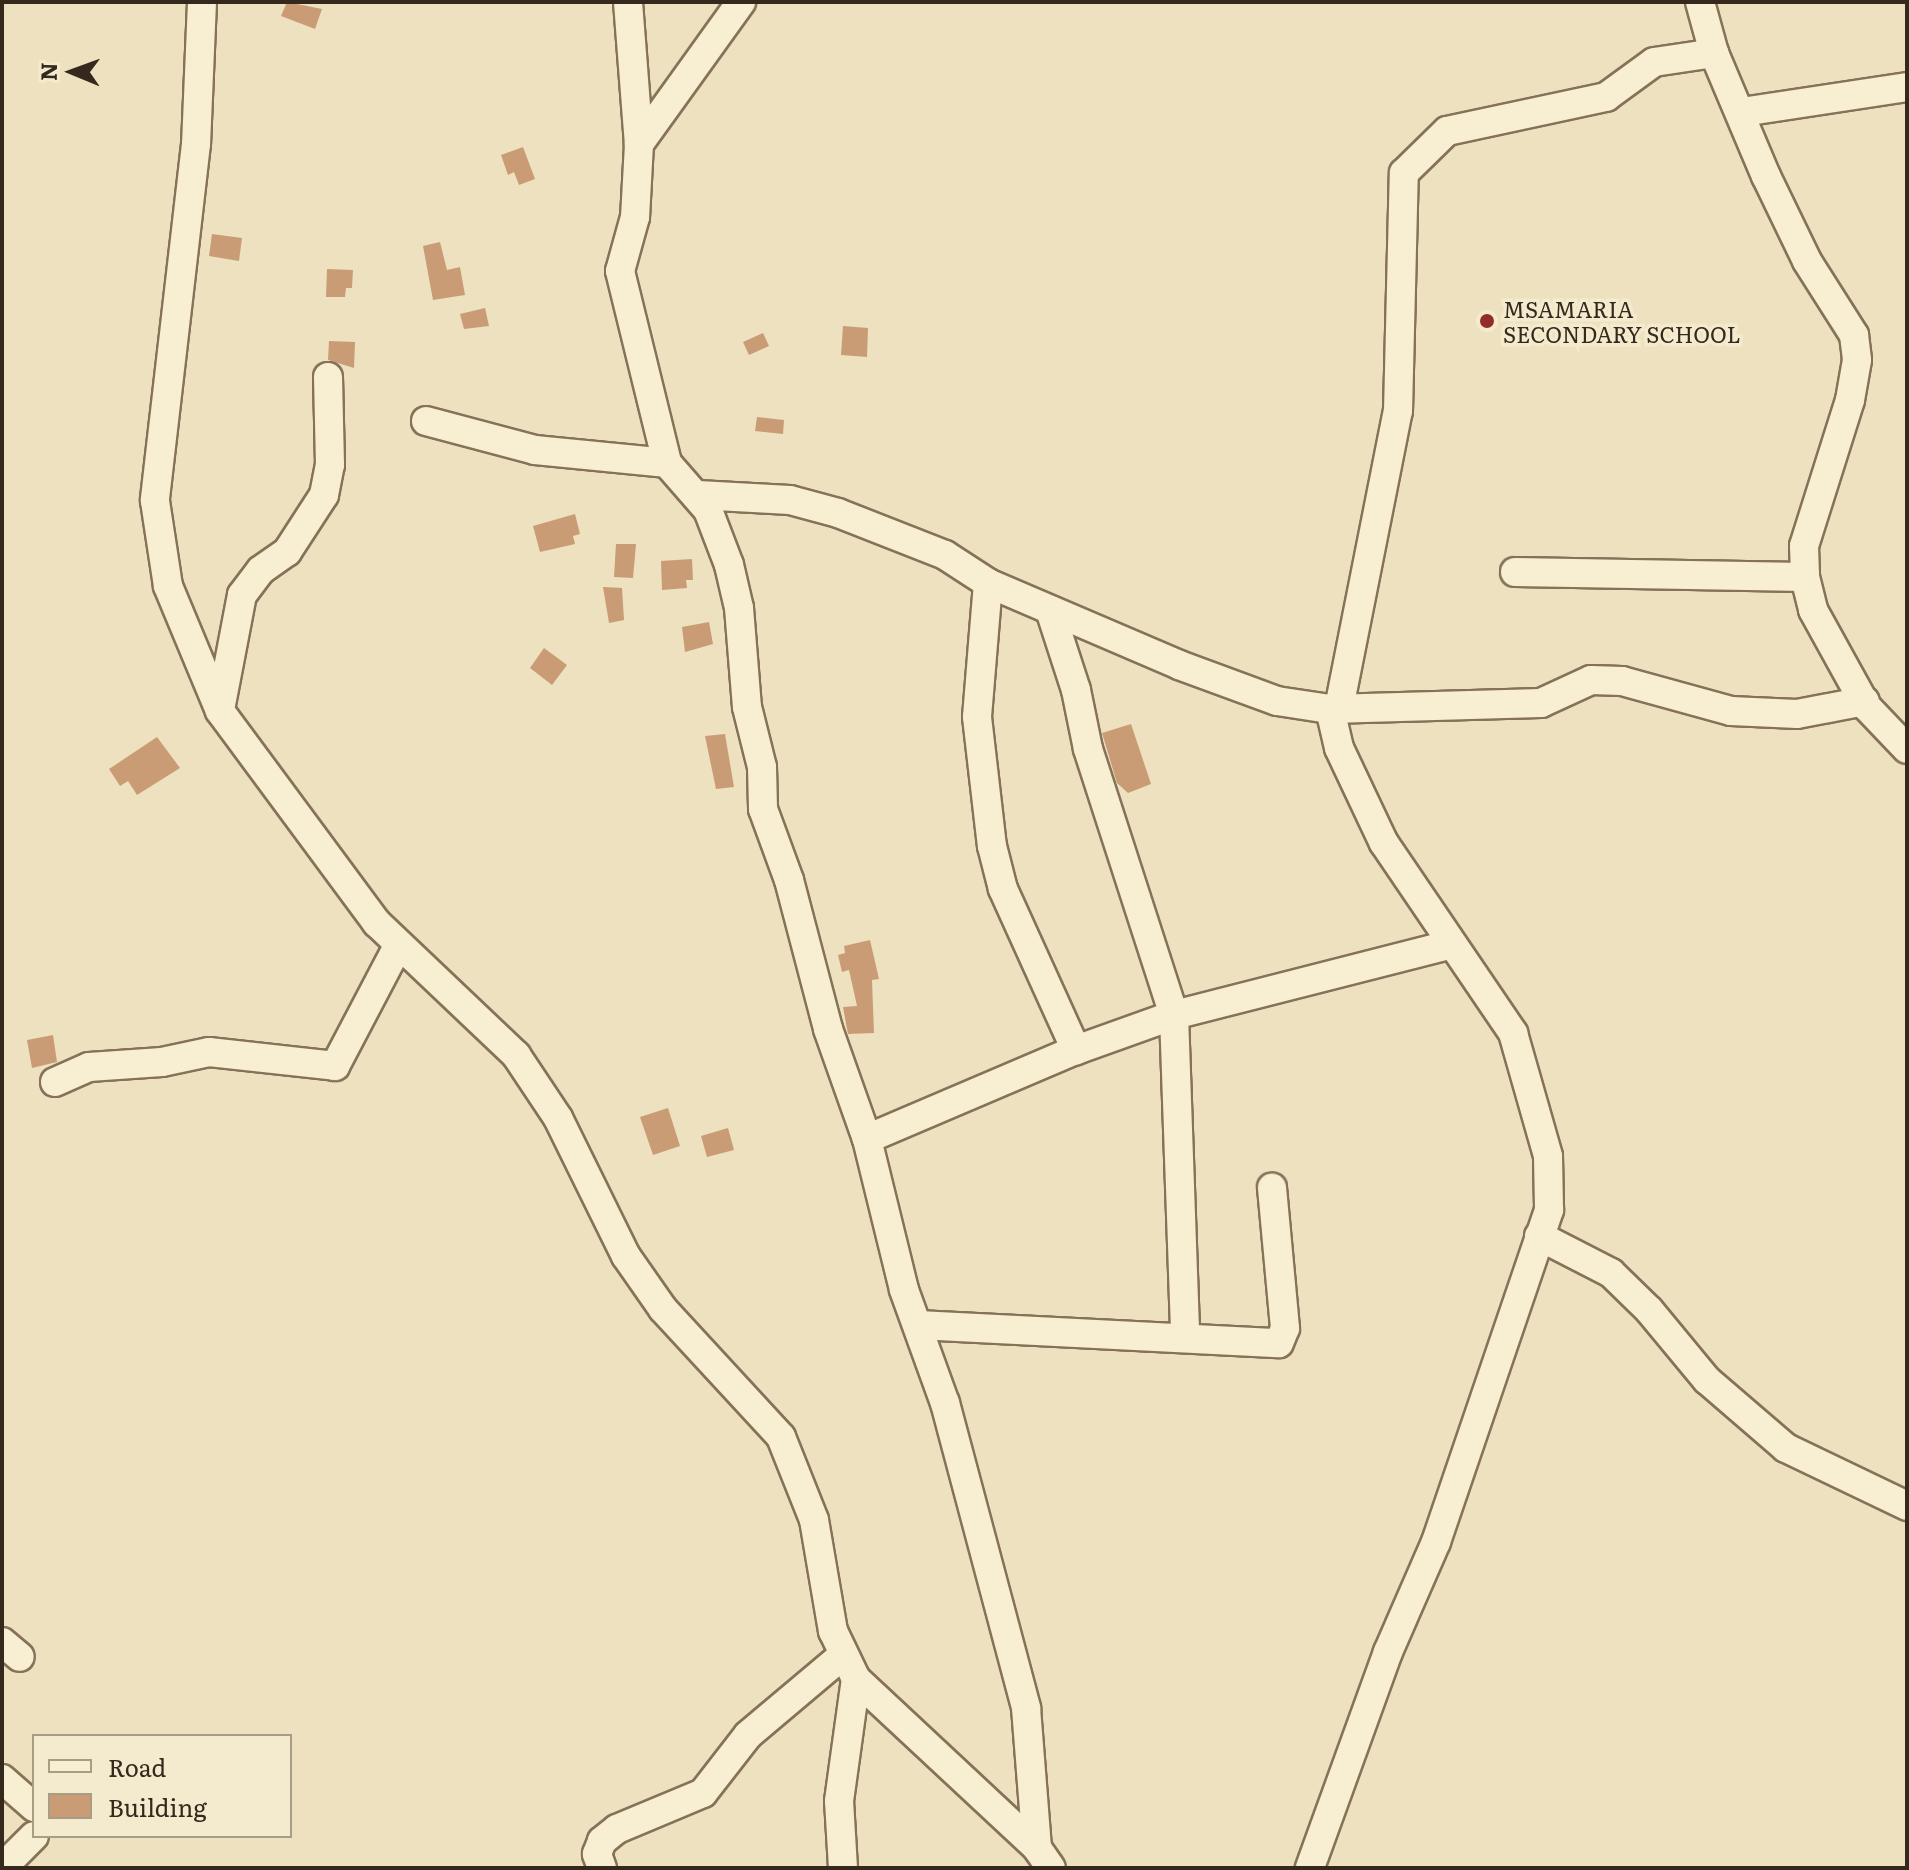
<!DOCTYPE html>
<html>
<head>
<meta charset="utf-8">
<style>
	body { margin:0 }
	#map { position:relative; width:1909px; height:1870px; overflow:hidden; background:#ede1bf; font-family:Literata,serif }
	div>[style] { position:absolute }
	.building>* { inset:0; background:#ca9c75 }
	.roads { filter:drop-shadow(2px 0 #857258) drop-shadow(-2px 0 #857258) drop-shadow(0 2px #857258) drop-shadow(0 -2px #857258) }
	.minor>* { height:28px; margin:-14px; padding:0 14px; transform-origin:14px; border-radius:14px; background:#f8eed2 }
	.dots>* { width:22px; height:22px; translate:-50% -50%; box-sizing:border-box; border:4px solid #f4ebce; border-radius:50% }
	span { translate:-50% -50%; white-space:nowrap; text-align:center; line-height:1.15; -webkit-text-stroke:7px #f4ebce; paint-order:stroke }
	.poi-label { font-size:22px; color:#34291c }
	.left { translate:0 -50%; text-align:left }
	.frame { position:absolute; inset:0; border:4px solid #34291c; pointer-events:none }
	.legend { position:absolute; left:32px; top:1734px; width:260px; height:104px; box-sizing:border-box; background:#f4ebce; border:2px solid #a79d87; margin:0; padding:10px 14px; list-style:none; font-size:24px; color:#34291c }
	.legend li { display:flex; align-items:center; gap:16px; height:40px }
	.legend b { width:40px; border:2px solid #a79d87 }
	.north { position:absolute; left:32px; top:32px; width:80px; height:80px; -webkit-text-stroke:6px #f4ebce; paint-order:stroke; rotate:271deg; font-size:22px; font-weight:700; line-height:32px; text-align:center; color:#34291c }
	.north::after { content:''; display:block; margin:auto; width:28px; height:36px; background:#34291c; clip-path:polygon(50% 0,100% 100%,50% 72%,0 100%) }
</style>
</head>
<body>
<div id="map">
	<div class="building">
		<i style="clip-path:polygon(287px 2px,322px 9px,315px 29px,281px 16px)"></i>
		<i style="clip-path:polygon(523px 147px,535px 179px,519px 185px,514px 172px,508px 175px,501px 155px)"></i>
		<i style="clip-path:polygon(212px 234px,242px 238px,239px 261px,209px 256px)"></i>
		<i style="clip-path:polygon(440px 242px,447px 270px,460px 267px,465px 295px,433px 300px,423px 246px)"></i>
		<i style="clip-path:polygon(327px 269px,353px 270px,352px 288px,346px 288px,345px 297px,326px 297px)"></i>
		<i style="clip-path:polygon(485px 308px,489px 326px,464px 329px,460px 314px)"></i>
		<i style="clip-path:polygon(843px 326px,868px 328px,867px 357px,841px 355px)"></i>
		<i style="clip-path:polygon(763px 333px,769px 346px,749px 355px,743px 342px)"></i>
		<i style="clip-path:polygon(329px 341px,355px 342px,354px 368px,328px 360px)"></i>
		<i style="clip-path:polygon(757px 417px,784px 420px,783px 434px,755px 431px)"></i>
		<i style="clip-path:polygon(575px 514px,580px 534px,573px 536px,575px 544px,540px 552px,533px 526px)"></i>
		<i style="clip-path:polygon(616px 544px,636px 544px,633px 578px,614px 577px)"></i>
		<i style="clip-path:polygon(692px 559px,693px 580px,686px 580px,687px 588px,662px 590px,661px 561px)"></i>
		<i style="clip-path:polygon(603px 587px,622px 588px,624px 620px,609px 623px)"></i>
		<i style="clip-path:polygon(709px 622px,713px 644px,685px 652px,682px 627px)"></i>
		<i style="clip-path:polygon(544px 648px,567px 665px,552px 685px,530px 668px)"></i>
		<i style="clip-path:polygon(1131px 724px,1151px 784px,1128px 793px,1117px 783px,1102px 733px)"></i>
		<i style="clip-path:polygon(725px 734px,734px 787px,716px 789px,705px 736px)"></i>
		<i style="clip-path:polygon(157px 737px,180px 768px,137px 795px,128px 781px,120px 786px,109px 769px)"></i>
		<i style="clip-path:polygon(870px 940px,879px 979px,872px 980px,874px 1033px,848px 1034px,843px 1007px,857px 1006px,849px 970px,842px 972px,838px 955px,845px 953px,844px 946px)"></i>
		<i style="clip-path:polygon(53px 1035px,57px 1062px,32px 1068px,27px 1040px)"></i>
		<i style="clip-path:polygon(668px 1108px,680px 1146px,653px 1155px,640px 1117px)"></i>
		<i style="clip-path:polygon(728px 1128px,734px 1150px,707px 1157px,701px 1136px)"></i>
	</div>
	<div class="roads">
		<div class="minor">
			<i style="left:202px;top:2px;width:142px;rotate:92.4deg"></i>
			<i style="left:196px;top:144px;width:359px;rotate:96.6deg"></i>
			<i style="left:155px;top:501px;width:86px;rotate:81.3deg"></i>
			<i style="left:168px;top:586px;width:135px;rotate:67.4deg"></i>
			<i style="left:220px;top:711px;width:264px;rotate:53.5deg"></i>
			<i style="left:377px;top:923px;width:192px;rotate:43.5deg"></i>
			<i style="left:516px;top:1055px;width:76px;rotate:56.3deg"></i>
			<i style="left:558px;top:1118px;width:154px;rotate:63.8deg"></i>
			<i style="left:626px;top:1256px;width:65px;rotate:55.1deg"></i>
			<i style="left:663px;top:1309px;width:174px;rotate:47.3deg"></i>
			<i style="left:781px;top:1437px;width:89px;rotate:68.3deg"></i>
			<i style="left:814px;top:1520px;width:113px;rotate:80.3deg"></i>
			<i style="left:833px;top:1631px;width:53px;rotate:64.4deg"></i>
			<i style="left:856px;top:1679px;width:248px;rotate:43deg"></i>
			<i style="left:628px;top:2px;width:142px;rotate:85.6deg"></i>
			<i style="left:639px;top:144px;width:73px;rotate:93.1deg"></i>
			<i style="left:635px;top:217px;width:56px;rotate:105.5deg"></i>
			<i style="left:620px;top:271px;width:198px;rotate:76.2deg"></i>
			<i style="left:667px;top:463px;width:62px;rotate:48.9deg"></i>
			<i style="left:708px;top:510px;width:59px;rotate:69.1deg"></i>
			<i style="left:729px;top:565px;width:44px;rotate:76.9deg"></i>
			<i style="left:739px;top:608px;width:99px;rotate:85.4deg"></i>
			<i style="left:747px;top:707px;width:62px;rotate:76deg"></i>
			<i style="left:762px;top:767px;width:42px;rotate:88.6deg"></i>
			<i style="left:763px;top:809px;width:76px;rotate:69.9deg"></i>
			<i style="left:789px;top:880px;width:154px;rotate:75.3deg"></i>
			<i style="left:828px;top:1029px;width:117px;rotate:70.5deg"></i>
			<i style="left:867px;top:1139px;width:155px;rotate:76.2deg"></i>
			<i style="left:904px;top:1290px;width:120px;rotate:70.1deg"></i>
			<i style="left:945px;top:1403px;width:316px;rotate:75.1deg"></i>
			<i style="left:1026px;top:1708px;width:140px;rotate:85.5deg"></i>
			<i style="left:1037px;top:1848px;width:24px;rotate:55deg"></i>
			<i style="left:1700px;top:2px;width:53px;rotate:74.6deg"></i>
			<i style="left:1714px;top:53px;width:134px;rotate:67.1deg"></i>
			<i style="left:1766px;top:176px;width:94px;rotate:64.2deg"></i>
			<i style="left:1807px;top:261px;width:88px;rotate:57.6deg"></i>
			<i style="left:1854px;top:335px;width:25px;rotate:83deg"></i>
			<i style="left:1857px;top:360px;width:41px;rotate:99.9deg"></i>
			<i style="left:1850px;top:400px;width:153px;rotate:107.5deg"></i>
			<i style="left:1804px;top:546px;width:31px;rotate:88deg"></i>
			<i style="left:1805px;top:577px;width:34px;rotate:76deg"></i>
			<i style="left:1813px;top:610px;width:110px;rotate:61.1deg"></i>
			<i style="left:1866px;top:706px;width:59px;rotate:46.4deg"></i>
			<i style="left:1742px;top:112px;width:167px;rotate:-8.6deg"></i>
			<i style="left:639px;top:144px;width:175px;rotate:-54.3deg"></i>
			<i style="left:426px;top:421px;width:113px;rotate:14.9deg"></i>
			<i style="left:535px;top:450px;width:133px;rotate:5.6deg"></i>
			<i style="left:698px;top:495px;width:92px;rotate:3.1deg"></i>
			<i style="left:790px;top:500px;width:50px;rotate:15.2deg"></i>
			<i style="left:838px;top:513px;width:115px;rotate:21.4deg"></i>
			<i style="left:945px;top:555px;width:51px;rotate:33.1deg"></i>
			<i style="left:988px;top:583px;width:208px;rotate:23.2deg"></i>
			<i style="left:1179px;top:665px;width:104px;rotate:20.2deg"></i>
			<i style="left:1277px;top:701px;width:54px;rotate:8.6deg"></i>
			<i style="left:1330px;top:709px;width:40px;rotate:77deg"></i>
			<i style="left:1339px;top:748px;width:105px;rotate:64.7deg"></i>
			<i style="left:1384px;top:843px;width:230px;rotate:55.8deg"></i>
			<i style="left:1513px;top:1033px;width:128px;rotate:74.1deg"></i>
			<i style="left:1548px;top:1156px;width:54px;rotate:88.9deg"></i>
			<i style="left:1549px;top:1210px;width:351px;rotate:108.8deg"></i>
			<i style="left:1436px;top:1542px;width:120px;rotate:113.6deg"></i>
			<i style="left:1388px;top:1652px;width:230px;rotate:109.9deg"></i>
			<i style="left:1515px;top:572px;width:290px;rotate:1deg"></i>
			<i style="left:988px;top:583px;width:134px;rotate:94.7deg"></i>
			<i style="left:977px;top:717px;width:130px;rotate:83.4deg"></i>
			<i style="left:992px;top:846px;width:44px;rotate:75.7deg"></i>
			<i style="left:1003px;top:889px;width:177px;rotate:65.6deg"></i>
			<i style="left:1050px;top:610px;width:84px;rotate:72deg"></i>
			<i style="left:1076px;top:690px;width:60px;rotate:78.5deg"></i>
			<i style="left:1088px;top:749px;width:280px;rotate:72.1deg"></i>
			<i style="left:1174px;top:1015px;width:323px;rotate:88deg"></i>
			<i style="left:1339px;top:708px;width:303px;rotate:-78.8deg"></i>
			<i style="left:1398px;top:411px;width:238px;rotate:-88.6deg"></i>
			<i style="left:1404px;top:173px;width:60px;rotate:-44.3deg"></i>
			<i style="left:1447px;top:131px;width:163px;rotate:-12.1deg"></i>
			<i style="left:1606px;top:97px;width:59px;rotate:-36.1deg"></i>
			<i style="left:1654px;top:62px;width:61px;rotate:-8.5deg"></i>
			<i style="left:1330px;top:709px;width:211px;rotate:-1.6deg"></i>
			<i style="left:1541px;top:703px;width:55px;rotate:-24.7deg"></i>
			<i style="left:1591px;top:680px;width:31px;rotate:2deg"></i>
			<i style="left:1622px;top:681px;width:113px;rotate:15.4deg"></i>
			<i style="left:1731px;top:711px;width:66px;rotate:2.6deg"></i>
			<i style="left:1797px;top:714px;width:69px;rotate:-10.8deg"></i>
			<i style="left:220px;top:710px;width:117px;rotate:-79.2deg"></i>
			<i style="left:242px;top:595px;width:31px;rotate:-53deg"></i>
			<i style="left:261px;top:570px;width:32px;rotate:-35deg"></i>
			<i style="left:287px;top:552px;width:68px;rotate:-57deg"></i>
			<i style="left:324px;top:495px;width:31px;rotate:-79deg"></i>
			<i style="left:330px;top:465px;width:88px;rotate:-91.3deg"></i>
			<i style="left:55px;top:1082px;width:37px;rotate:-24deg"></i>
			<i style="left:89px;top:1067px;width:73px;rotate:-3.9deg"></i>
			<i style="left:162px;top:1062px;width:48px;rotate:-12deg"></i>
			<i style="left:209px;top:1052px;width:127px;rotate:6.3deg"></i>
			<i style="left:335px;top:1066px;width:136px;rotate:-62.3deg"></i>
			<i style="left:867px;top:1139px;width:227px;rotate:-23.1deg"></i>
			<i style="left:1076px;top:1050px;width:104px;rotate:-19.7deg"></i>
			<i style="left:1174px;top:1015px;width:284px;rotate:-14.3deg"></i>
			<i style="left:1539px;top:1236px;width:81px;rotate:27.2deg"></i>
			<i style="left:1611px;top:1273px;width:53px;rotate:44.2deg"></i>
			<i style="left:1649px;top:1310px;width:91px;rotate:50.4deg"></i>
			<i style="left:1707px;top:1380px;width:104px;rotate:40.7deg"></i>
			<i style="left:1786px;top:1448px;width:134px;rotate:25.6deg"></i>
			<i style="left:918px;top:1325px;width:361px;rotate:2.9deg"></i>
			<i style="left:1279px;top:1343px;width:16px;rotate:-68deg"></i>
			<i style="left:1285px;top:1328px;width:141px;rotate:-95.3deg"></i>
			<i style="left:2px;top:1642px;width:23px;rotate:40deg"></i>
			<i style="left:2px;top:1779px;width:43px;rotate:41.2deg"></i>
			<i style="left:2px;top:1868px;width:45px;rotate:-45deg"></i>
			<i style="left:602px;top:1868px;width:15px;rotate:-110deg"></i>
			<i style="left:597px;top:1854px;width:14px;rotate:-69deg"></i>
			<i style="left:602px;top:1841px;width:19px;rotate:-39deg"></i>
			<i style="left:617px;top:1829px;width:93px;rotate:-22.7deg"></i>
			<i style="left:703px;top:1793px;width:73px;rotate:-52.2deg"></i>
			<i style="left:748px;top:1735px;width:124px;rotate:-40.1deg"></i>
			<i style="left:843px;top:1868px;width:67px;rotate:-93.4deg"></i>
			<i style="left:839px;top:1801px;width:123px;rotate:-82.1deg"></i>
		</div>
	</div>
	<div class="dots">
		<i style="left:1487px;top:321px;background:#922d29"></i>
	</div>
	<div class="poi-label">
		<span class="left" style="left:1503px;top:321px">MSAMARIA<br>SECONDARY SCHOOL</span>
	</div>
	<div class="frame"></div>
	<ul class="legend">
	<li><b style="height:10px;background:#f8eed2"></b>Road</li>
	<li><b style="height:22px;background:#ca9c75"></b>Building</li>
	</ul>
	<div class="north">N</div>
</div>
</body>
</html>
